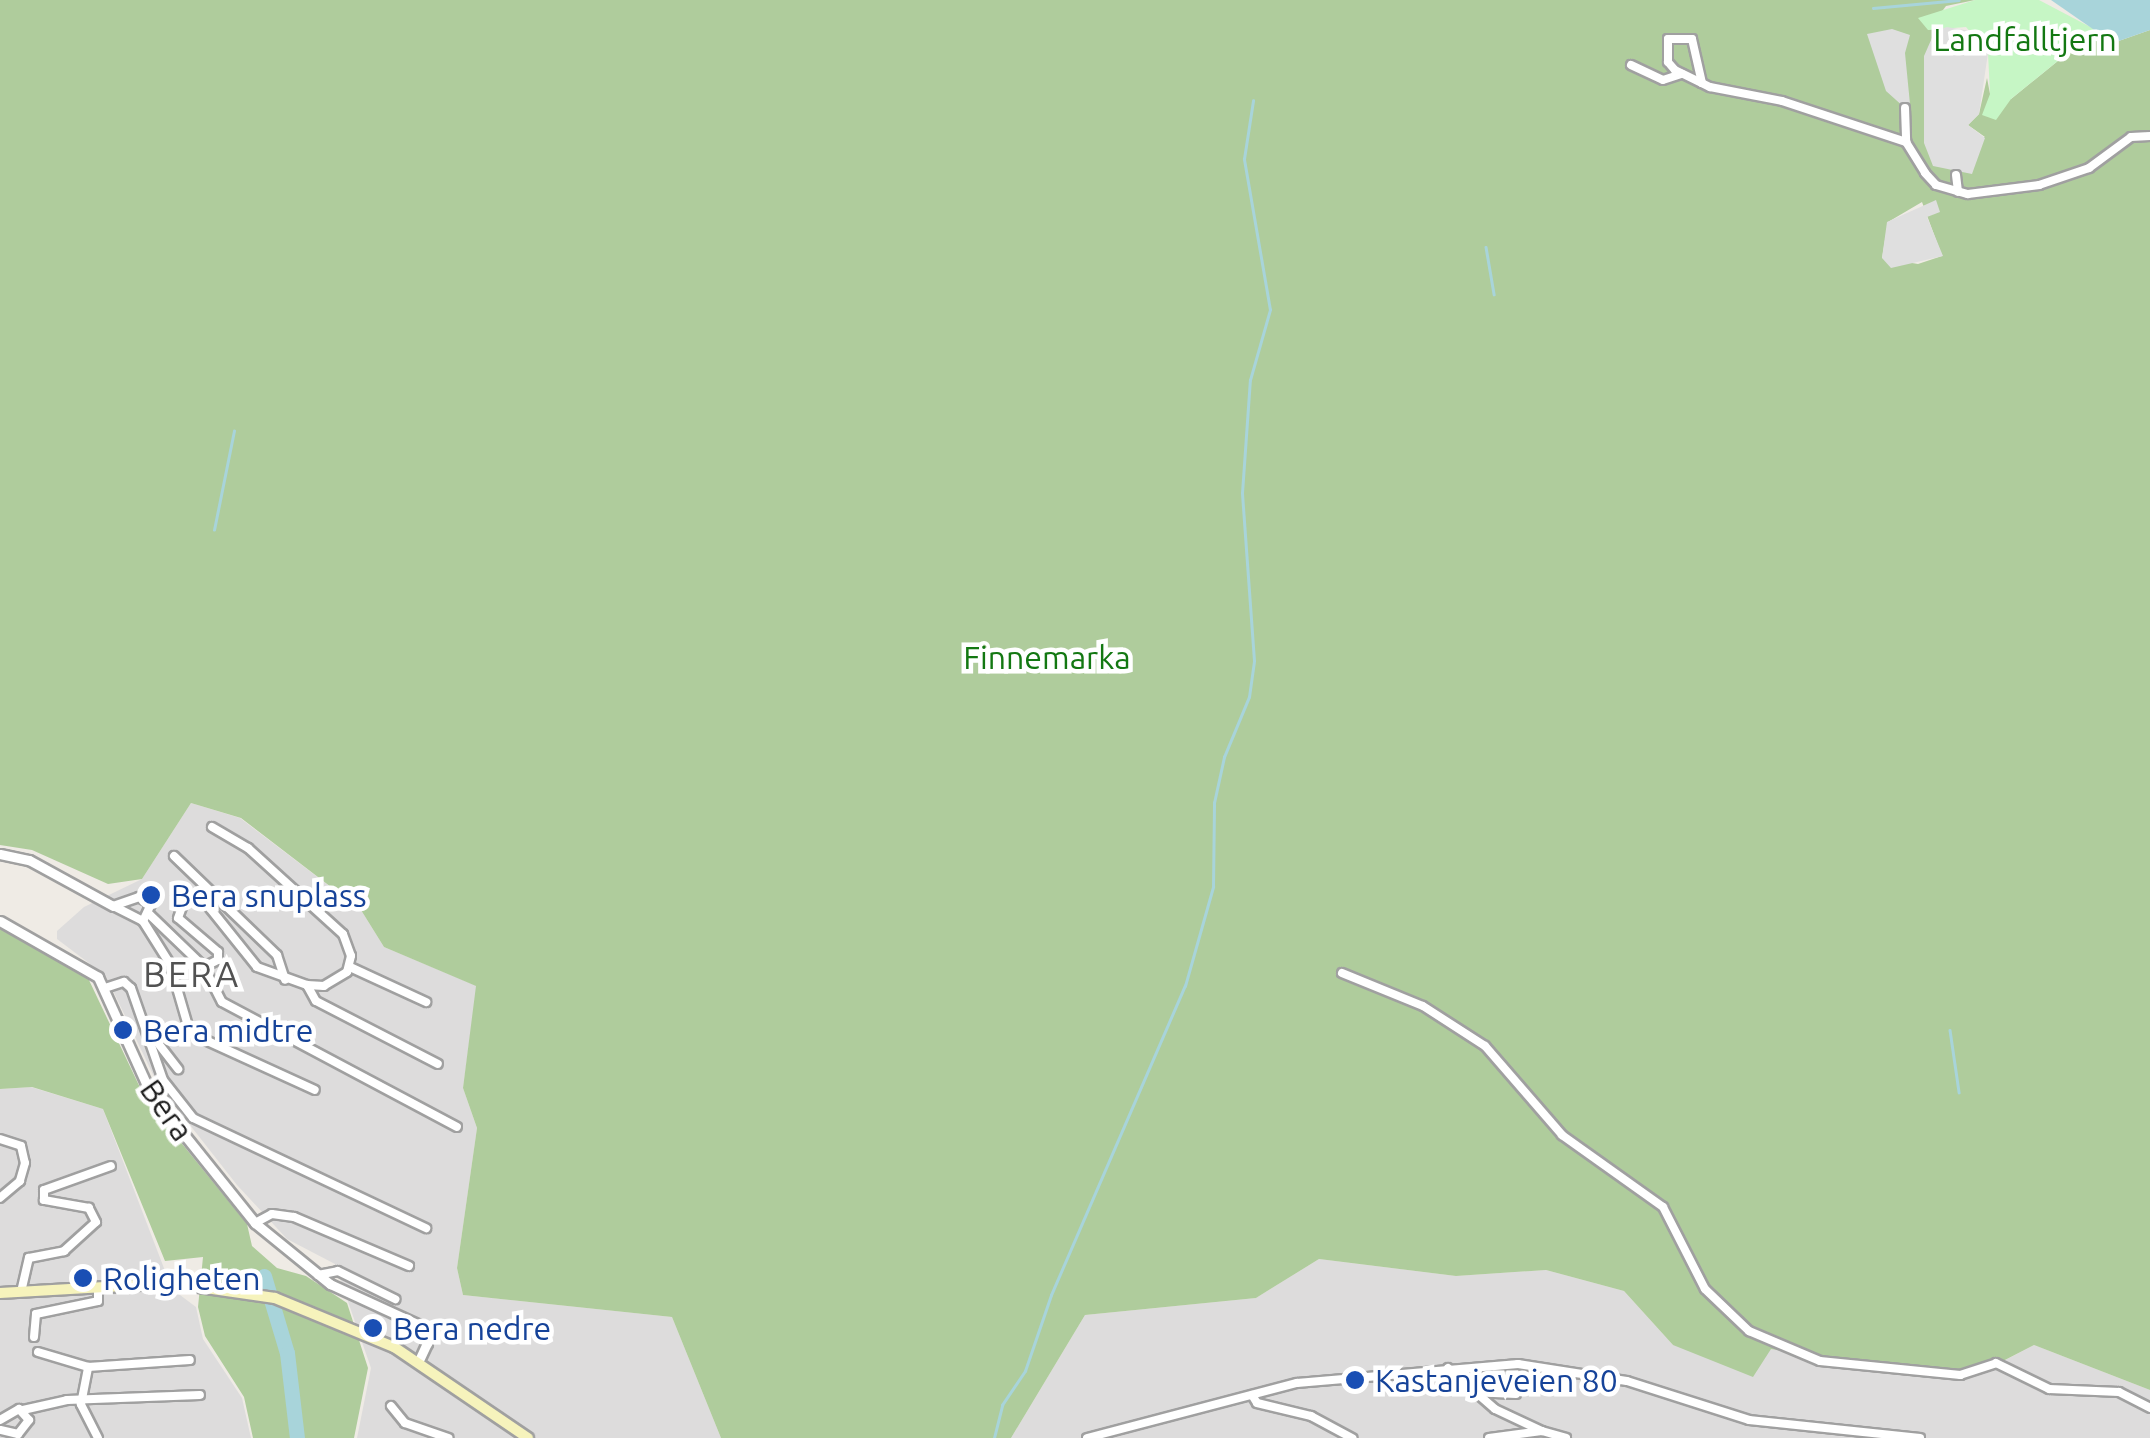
<!DOCTYPE html>
<html>
<head>
<meta charset="utf-8">
<style>
	body { margin:0 }
	#map { position:relative; width:2150px; height:1438px; overflow:hidden; background:#efebe5; font-family:Ubuntu,sans-serif }
	div>[style] { position:absolute }
	.residential>* { inset:0; background:#dddcdc }
	.forest>* { inset:0; background:#afcc9c }
	.park>* { inset:0; background:#c6f6c5 }
	.parking>* { inset:0; background:#dfdfdf }
	.water>* { inset:0; background:#a8d4da }
	.stream>* { height:2.5px; margin:-1.25px; padding:0 1.25px; transform-origin:1.25px; border-radius:1.25px; background:#a8d4da }
	.river>* { height:15px; margin:-7.5px; padding:0 7.5px; transform-origin:7.5px; border-radius:7.5px; background:#a8d4da }
	.roads { filter:drop-shadow(2px 0 #a0a0a0) drop-shadow(-2px 0 #a0a0a0) drop-shadow(0 2px #a0a0a0) drop-shadow(0 -2px #a0a0a0) }
	.minor>* { height:8px; margin:-4px; padding:0 4px; transform-origin:4px; border-radius:4px; background:#fff }
	.tertiary>* { height:9px; margin:-4.5px; padding:0 4.5px; transform-origin:4.5px; border-radius:4.5px; background:#fff }
	.secondary>* { height:10px; margin:-5px; padding:0 5px; transform-origin:5px; border-radius:5px; background:#f6f3bc }
	.dots>* { width:28px; height:28px; translate:-50% -50%; box-sizing:border-box; border:5px solid #fff; border-radius:50% }
	span { translate:-50% -50%; white-space:nowrap; text-align:center; line-height:1.15; -webkit-text-stroke:9px #fff; paint-order:stroke }
	.park-label { font-size:32px; color:#137812 }
	.transit-label { font-size:32px; color:#164399 }
	.left { translate:0 -50%; text-align:left }
	.street-label { font-size:32px; color:#1f1f1f }
	.neighbourhood-label { font-size:35px; color:#525252; letter-spacing:2.5px }
</style>
</head>
<body>
<div id="map">
	<div class="residential">
		<i style="clip-path:polygon(191px 803px,240px 818px,361px 910px,384px 947px,477px 986px,463px 1088px,477px 1128px,457px 1268px,463px 1295px,672px 1317px,721px 1438px,357px 1438px,371px 1368px,335px 1264px,287px 1239px,237px 1185px,157px 1083px,106px 976px,57px 939px,57px 931px,84px 907px,142px 879px)"></i>
		<i style="clip-path:polygon(31px 1087px,103px 1109px,172px 1289px,196px 1307px,203px 1339px,242px 1398px,251px 1438px,0 1438px,0 1089px)"></i>
		<i style="clip-path:polygon(1319px 1259px,1456px 1276px,1546px 1270px,1624px 1291px,1673px 1345px,1771px 1349px,1950px 1380px,1971px 1378px,2034px 1345px,2150px 1390px,2150px 1438px,1011px 1438px,1085px 1315px,1256px 1298px)"></i>
	</div>
	<div class="forest">
		<i style="clip-path:polygon(evenodd,0 0,1975px 0,1946px 6px,1928px 30px,1946px 24px,1966px 27px,1947px 27px,1924px 143px,1985px 137px,1968px 125px,1979px 114px,1987px 78px,1990px 94px,2011px 99px,2096px 30px,2113px 43px,2150px 30px,2150px 1390px,2034px 1345px,1970px 1378px,1950px 1380px,1771px 1349px,1753px 1377px,1673px 1345px,1624px 1291px,1546px 1270px,1456px 1276px,1319px 1259px,1256px 1298px,1085px 1315px,1011px 1438px,721px 1438px,672px 1317px,463px 1295px,457px 1268px,477px 1128px,463px 1088px,476px 986px,384px 947px,361px 910px,241px 818px,191px 803px,142px 879px,108px 884px,32px 850px,0 845px,0 0,1922px 202px,1942px 256px,1918px 264px,1882px 258px,1888px 222px,1922px 202px)"></i>
		<i style="clip-path:polygon(0 929px,88px 978px,145px 1098px,247px 1224px,252px 1246px,277px 1268px,306px 1276px,347px 1303px,368px 1368px,354px 1438px,253px 1438px,244px 1397px,205px 1336px,198px 1307px,203px 1257px,165px 1261px,103px 1109px,32px 1087px,0 1089px)"></i>
	</div>
	<div class="park">
		<i style="clip-path:polygon(1975px 0,2039px 0,2096px 30px,2011px 99px,1996px 120px,1982px 115px,1990px 94px,1988px 53px,1966px 27px,1928px 30px,1918px 18px)"></i>
	</div>
	<div class="parking">
		<i style="clip-path:polygon(1947px 27px,1976px 32px,1988px 53px,1979px 114px,1968px 125px,1985px 138px,1972px 174px,1933px 166px,1924px 143px,1924px 56px,1935px 31px)"></i>
		<i style="clip-path:polygon(1892px 29px,1910px 35px,1905px 53px,1910px 104px,1905px 108px,1886px 91px,1867px 34px)"></i>
		<i style="clip-path:polygon(1936px 200px,1940px 212px,1927px 217px,1943px 256px,1891px 268px,1882px 258px,1887px 222px)"></i>
	</div>
	<div class="water">
		<i style="clip-path:polygon(2051px 0,2150px 0,2150px 30px,2113px 43px)"></i>
	</div>
	<div class="stream">
		<i style="left:1873px;top:8px;width:86px;rotate:-5.3deg"></i>
		<i style="left:1486px;top:247px;width:48px;rotate:80.3deg"></i>
		<i style="left:214px;top:530px;width:101px;rotate:-78.6deg"></i>
		<i style="left:1950px;top:1030px;width:63px;rotate:81.7deg"></i>
		<i style="left:994px;top:1438px;width:34px;rotate:-76deg"></i>
		<i style="left:1002px;top:1405px;width:41px;rotate:-55.9deg"></i>
		<i style="left:1025px;top:1371px;width:80px;rotate:-71.1deg"></i>
		<i style="left:1051px;top:1295px;width:337px;rotate:-66.6deg"></i>
		<i style="left:1185px;top:986px;width:103px;rotate:-74.2deg"></i>
		<i style="left:1213px;top:887px;width:84px;rotate:-89.3deg"></i>
		<i style="left:1214px;top:803px;width:47px;rotate:-77.7deg"></i>
		<i style="left:1224px;top:757px;width:65px;rotate:-67.4deg"></i>
		<i style="left:1249px;top:697px;width:36px;rotate:-82deg"></i>
		<i style="left:1254px;top:661px;width:168px;rotate:-94.1deg"></i>
		<i style="left:1242px;top:493px;width:113px;rotate:-86deg"></i>
		<i style="left:1250px;top:380px;width:73px;rotate:-74.1deg"></i>
		<i style="left:1270px;top:310px;width:153px;rotate:-99.8deg"></i>
		<i style="left:1244px;top:159px;width:59px;rotate:-81.2deg"></i>
	</div>
	<div class="river">
		<i style="left:264px;top:1276px;width:80px;rotate:73.4deg"></i>
		<i style="left:287px;top:1353px;width:86px;rotate:83.3deg"></i>
	</div>
	<div class="roads">
		<div class="minor">
			<i style="left:1631px;top:65px;width:35px;rotate:25deg"></i>
			<i style="left:1663px;top:80px;width:20px;rotate:-18deg"></i>
			<i style="left:1702px;top:83px;width:45px;rotate:-102.8deg"></i>
			<i style="left:1692px;top:39px;width:24px;rotate:180deg"></i>
			<i style="left:1668px;top:39px;width:23px;rotate:90deg"></i>
			<i style="left:1668px;top:62px;width:11px;rotate:49deg"></i>
			<i style="left:1675px;top:70px;width:39px;rotate:26deg"></i>
			<i style="left:1710px;top:87px;width:73px;rotate:11deg"></i>
			<i style="left:1782px;top:101px;width:131px;rotate:18.3deg"></i>
			<i style="left:1905px;top:108px;width:34px;rotate:88deg"></i>
			<i style="left:1906px;top:142px;width:36px;rotate:58deg"></i>
			<i style="left:1925px;top:173px;width:16px;rotate:47deg"></i>
			<i style="left:1936px;top:185px;width:33px;rotate:16deg"></i>
			<i style="left:1968px;top:194px;width:72px;rotate:-7.2deg"></i>
			<i style="left:2039px;top:185px;width:53px;rotate:-18.8deg"></i>
			<i style="left:2089px;top:168px;width:52px;rotate:-36.4deg"></i>
			<i style="left:2131px;top:137px;width:19px;rotate:-3deg"></i>
			<i style="left:1956px;top:175px;width:17px;rotate:83deg"></i>
			<i style="left:212px;top:827px;width:42px;rotate:30.3deg"></i>
			<i style="left:248px;top:848px;width:128px;rotate:42.2deg"></i>
			<i style="left:343px;top:934px;width:23px;rotate:70deg"></i>
			<i style="left:351px;top:956px;width:16px;rotate:104deg"></i>
			<i style="left:347px;top:972px;width:27px;rotate:149deg"></i>
			<i style="left:324px;top:986px;width:17px;rotate:-177deg"></i>
			<i style="left:174px;top:856px;width:143px;rotate:43.9deg"></i>
			<i style="left:277px;top:955px;width:26px;rotate:72deg"></i>
			<i style="left:139px;top:897px;width:14px;rotate:30deg"></i>
			<i style="left:151px;top:904px;width:19px;rotate:115deg"></i>
			<i style="left:143px;top:921px;width:34px;rotate:-153deg"></i>
			<i style="left:113px;top:906px;width:28px;rotate:-19deg"></i>
			<i style="left:149px;top:914px;width:76px;rotate:43.9deg"></i>
			<i style="left:204px;top:967px;width:39px;rotate:63deg"></i>
			<i style="left:222px;top:1002px;width:266px;rotate:28deg"></i>
			<i style="left:143px;top:921px;width:51px;rotate:57.9deg"></i>
			<i style="left:170px;top:964px;width:72px;rotate:73.8deg"></i>
			<i style="left:190px;top:1033px;width:137px;rotate:24.5deg"></i>
			<i style="left:204px;top:967px;width:16px;rotate:-27deg"></i>
			<i style="left:218px;top:960px;width:8px;rotate:-90deg"></i>
			<i style="left:218px;top:952px;width:52px;rotate:-139.6deg"></i>
			<i style="left:178px;top:918px;width:23px;rotate:-70deg"></i>
			<i style="left:186px;top:896px;width:20px;rotate:18deg"></i>
			<i style="left:205px;top:902px;width:83px;rotate:51.3deg"></i>
			<i style="left:257px;top:967px;width:53px;rotate:19.8deg"></i>
			<i style="left:307px;top:985px;width:18px;rotate:61deg"></i>
			<i style="left:316px;top:1001px;width:137px;rotate:27.3deg"></i>
			<i style="left:350px;top:967px;width:84px;rotate:24.7deg"></i>
			<i style="left:1342px;top:973px;width:87px;rotate:22.2deg"></i>
			<i style="left:1423px;top:1006px;width:74px;rotate:32.8deg"></i>
			<i style="left:1485px;top:1046px;width:118px;rotate:49.1deg"></i>
			<i style="left:1562px;top:1135px;width:124px;rotate:35.5deg"></i>
			<i style="left:1663px;top:1207px;width:92px;rotate:62.9deg"></i>
			<i style="left:1705px;top:1289px;width:61px;rotate:43.7deg"></i>
			<i style="left:1749px;top:1331px;width:77px;rotate:22.9deg"></i>
			<i style="left:1820px;top:1361px;width:141px;rotate:5.7deg"></i>
			<i style="left:1960px;top:1375px;width:38px;rotate:-18deg"></i>
			<i style="left:1996px;top:1363px;width:59px;rotate:26.1deg"></i>
			<i style="left:2049px;top:1389px;width:70px;rotate:2.5deg"></i>
			<i style="left:2119px;top:1392px;width:35px;rotate:27deg"></i>
			<i style="left:105px;top:988px;width:20px;rotate:-18deg"></i>
			<i style="left:124px;top:982px;width:9px;rotate:41deg"></i>
			<i style="left:131px;top:988px;width:97px;rotate:70.8deg"></i>
			<i style="left:163px;top:1080px;width:48px;rotate:51.7deg"></i>
			<i style="left:193px;top:1118px;width:258px;rotate:25.3deg"></i>
			<i style="left:147px;top:1029px;width:51px;rotate:52.2deg"></i>
			<i style="left:0;top:1139px;width:22px;rotate:18deg"></i>
			<i style="left:21px;top:1146px;width:17px;rotate:77deg"></i>
			<i style="left:25px;top:1163px;width:19px;rotate:106deg"></i>
			<i style="left:20px;top:1181px;width:26px;rotate:140deg"></i>
			<i style="left:255px;top:1223px;width:19px;rotate:-28deg"></i>
			<i style="left:272px;top:1214px;width:22px;rotate:8deg"></i>
			<i style="left:294px;top:1217px;width:125px;rotate:23.1deg"></i>
			<i style="left:318px;top:1275px;width:20px;rotate:-11deg"></i>
			<i style="left:338px;top:1271px;width:64px;rotate:26.2deg"></i>
			<i style="left:21px;top:1292px;width:35px;rotate:-77deg"></i>
			<i style="left:29px;top:1258px;width:36px;rotate:-11deg"></i>
			<i style="left:64px;top:1251px;width:43px;rotate:-42.2deg"></i>
			<i style="left:96px;top:1222px;width:16px;rotate:-117deg"></i>
			<i style="left:89px;top:1208px;width:46px;rotate:-169.9deg"></i>
			<i style="left:44px;top:1200px;width:10px;rotate:-90deg"></i>
			<i style="left:44px;top:1190px;width:71px;rotate:-19.7deg"></i>
			<i style="left:34px;top:1337px;width:23px;rotate:-85deg"></i>
			<i style="left:36px;top:1314px;width:63px;rotate:-11.8deg"></i>
			<i style="left:98px;top:1301px;width:14px;rotate:-90deg"></i>
			<i style="left:38px;top:1352px;width:52px;rotate:16.7deg"></i>
			<i style="left:1448px;top:1368px;width:62px;rotate:41.1deg"></i>
			<i style="left:1495px;top:1409px;width:52px;rotate:25.1deg"></i>
			<i style="left:1472px;top:1392px;width:44px;rotate:2.6deg"></i>
			<i style="left:1252px;top:1395px;width:9px;rotate:58deg"></i>
			<i style="left:1257px;top:1403px;width:56px;rotate:13.5deg"></i>
			<i style="left:1311px;top:1416px;width:47px;rotate:28.2deg"></i>
			<i style="left:391px;top:1406px;width:22px;rotate:51deg"></i>
			<i style="left:405px;top:1423px;width:46px;rotate:19.2deg"></i>
			<i style="left:23px;top:1410px;width:45px;rotate:-12.8deg"></i>
			<i style="left:67px;top:1400px;width:133px;rotate:-2.2deg"></i>
			<i style="left:0;top:1420px;width:22px;rotate:-30deg"></i>
			<i style="left:19px;top:1409px;width:15px;rotate:48deg"></i>
			<i style="left:29px;top:1420px;width:18px;rotate:128deg"></i>
			<i style="left:18px;top:1434px;width:18px;rotate:-167deg"></i>
			<i style="left:98px;top:1438px;width:38px;rotate:-117deg"></i>
			<i style="left:81px;top:1404px;width:38px;rotate:-79deg"></i>
			<i style="left:88px;top:1367px;width:102px;rotate:-3.9deg"></i>
			<i style="left:1087px;top:1438px;width:217px;rotate:-14.7deg"></i>
			<i style="left:1297px;top:1383px;width:222px;rotate:-4.9deg"></i>
			<i style="left:1518px;top:1364px;width:110px;rotate:8.9deg"></i>
			<i style="left:1627px;top:1381px;width:128px;rotate:17.7deg"></i>
			<i style="left:1749px;top:1420px;width:172px;rotate:6deg"></i>
			<i style="left:1489px;top:1438px;width:53px;rotate:-7.5deg"></i>
			<i style="left:1542px;top:1431px;width:25px;rotate:16deg"></i>
		</div>
		<div class="tertiary">
			<i style="left:0;top:854px;width:30px;rotate:12deg"></i>
			<i style="left:29px;top:860px;width:96px;rotate:28.7deg"></i>
			<i style="left:0;top:921px;width:113px;rotate:29.7deg"></i>
			<i style="left:98px;top:977px;width:126px;rotate:65.7deg"></i>
			<i style="left:150px;top:1092px;width:168px;rotate:51.3deg"></i>
			<i style="left:255px;top:1223px;width:97px;rotate:39.1deg"></i>
			<i style="left:330px;top:1284px;width:98px;rotate:24.7deg"></i>
			<i style="left:419px;top:1325px;width:20px;rotate:66deg"></i>
			<i style="left:427px;top:1343px;width:21px;rotate:115deg"></i>
		</div>
		<div class="secondary">
			<i style="left:0;top:1293px;width:171px;rotate:-3.3deg"></i>
			<i style="left:171px;top:1283px;width:105px;rotate:8.2deg"></i>
			<i style="left:275px;top:1298px;width:129px;rotate:22.4deg"></i>
			<i style="left:394px;top:1347px;width:162px;rotate:34.2deg"></i>
		</div>
	</div>
	<div class="dots">
		<i style="left:151px;top:895px;background:#1a4fb4"></i>
		<i style="left:123px;top:1030px;background:#1a4fb4"></i>
		<i style="left:83px;top:1278px;background:#1a4fb4"></i>
		<i style="left:373px;top:1328px;background:#1a4fb4"></i>
		<i style="left:1355px;top:1380px;background:#1a4fb4"></i>
	</div>
	<div class="park-label">
		<span style="left:2025px;top:39px">Landfalltjern</span>
		<span style="left:1047px;top:657px">Finnemarka</span>
	</div>
	<div class="transit-label">
		<span class="left" style="left:171px;top:895px">Bera snuplass</span>
		<span class="left" style="left:143px;top:1030px">Bera midtre</span>
		<span class="left" style="left:103px;top:1278px">Roligheten</span>
		<span class="left" style="left:393px;top:1328px">Bera nedre</span>
		<span class="left" style="left:1375px;top:1380px">Kastanjeveien 80</span>
	</div>
	<div class="street-label">
		<span style="left:167px;top:1110px;rotate:55deg">Bera</span>
	</div>
	<div class="neighbourhood-label">
		<span style="left:192px;top:974px">BERA</span>
	</div>
</div>
</body>
</html>
